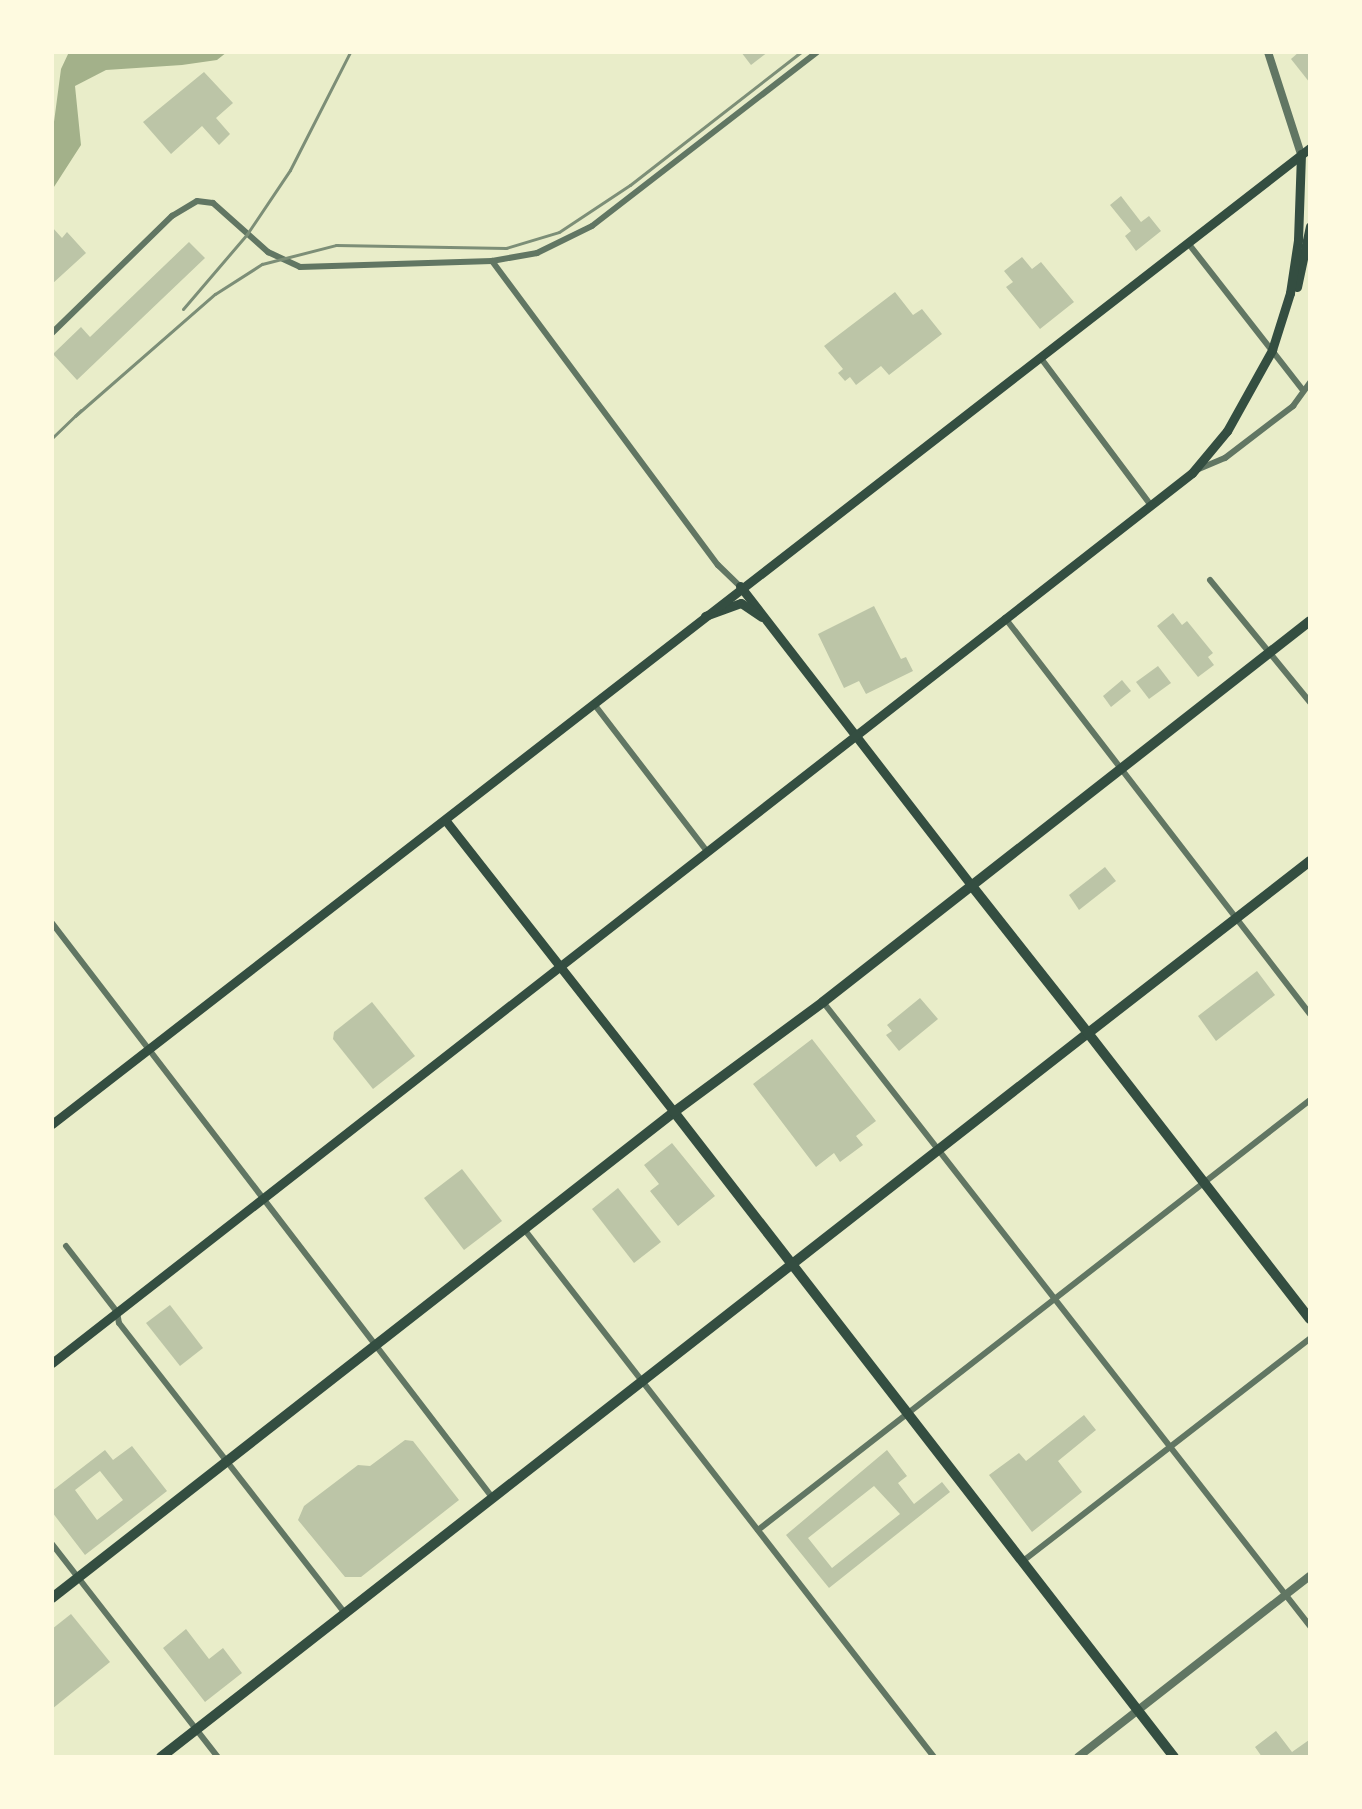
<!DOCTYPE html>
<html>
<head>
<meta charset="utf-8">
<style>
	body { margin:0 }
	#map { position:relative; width:1362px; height:1809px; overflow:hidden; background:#e9edc9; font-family:Roboto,sans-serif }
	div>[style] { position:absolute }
	.water>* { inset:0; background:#a3b18a }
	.building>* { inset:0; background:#bcc5a7 }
	.minor>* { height:6px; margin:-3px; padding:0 3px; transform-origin:3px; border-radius:3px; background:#617663 }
	.tertiary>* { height:8px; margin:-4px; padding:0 4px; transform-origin:4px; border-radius:4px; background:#617663 }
	.secondary>* { height:9px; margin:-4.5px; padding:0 4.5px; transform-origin:4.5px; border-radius:4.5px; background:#344e41 }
	.primary>* { height:10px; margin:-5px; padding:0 5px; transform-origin:5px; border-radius:5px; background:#344e41 }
	.trunk>* { height:10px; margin:-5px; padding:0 5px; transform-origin:5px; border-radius:5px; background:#344e41 }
	.rail>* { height:3px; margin:-1.5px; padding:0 1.5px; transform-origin:1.5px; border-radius:1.5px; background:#7c8e77 }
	span { translate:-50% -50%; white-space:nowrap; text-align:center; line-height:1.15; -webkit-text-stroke:7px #fefae0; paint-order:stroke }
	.frame { position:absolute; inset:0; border:54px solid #fefae0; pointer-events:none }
</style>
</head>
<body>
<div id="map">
	<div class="water">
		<i style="clip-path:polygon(69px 52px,227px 52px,217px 60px,182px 65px,106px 70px,75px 86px,81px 145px,52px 190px,52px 137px,61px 69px)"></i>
	</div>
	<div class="building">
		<i style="clip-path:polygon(741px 52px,768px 52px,751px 65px)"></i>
		<i style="clip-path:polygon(1299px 52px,1310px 52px,1310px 83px,1291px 59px)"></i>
		<i style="clip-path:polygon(204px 72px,233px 103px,216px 118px,230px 134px,219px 145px,202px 126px,171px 154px,143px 122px)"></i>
		<i style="clip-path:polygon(1121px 196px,1141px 222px,1149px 216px,1161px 231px,1136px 251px,1125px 236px,1131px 231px,1110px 205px)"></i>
		<i style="clip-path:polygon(52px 227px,62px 238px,67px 232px,86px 253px,52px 284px)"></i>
		<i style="clip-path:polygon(189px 242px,205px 258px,77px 380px,53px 354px,81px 327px,90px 337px)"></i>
		<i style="clip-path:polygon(1022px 257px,1032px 269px,1041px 262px,1074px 302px,1040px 329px,1006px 287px,1013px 282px,1004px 271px)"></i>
		<i style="clip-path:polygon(895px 292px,913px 315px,922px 309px,942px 334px,889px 375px,881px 366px,856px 385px,850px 377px,845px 381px,838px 373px,843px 369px,824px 346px)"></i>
		<i style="clip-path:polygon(874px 606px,901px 659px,906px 657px,913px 671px,866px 694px,859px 681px,844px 688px,818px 634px)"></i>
		<i style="clip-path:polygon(1173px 613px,1182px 625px,1187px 621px,1213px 653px,1208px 657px,1214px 665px,1198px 677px,1157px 626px)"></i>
		<i style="clip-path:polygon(1158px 666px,1171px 683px,1149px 699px,1136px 682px)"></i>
		<i style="clip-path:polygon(1122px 680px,1131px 691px,1111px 707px,1103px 696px)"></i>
		<i style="clip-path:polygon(1105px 867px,1116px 881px,1079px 910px,1069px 895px)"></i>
		<i style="clip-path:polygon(1257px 971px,1275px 995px,1216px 1041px,1198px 1016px)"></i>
		<i style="clip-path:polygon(920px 998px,938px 1019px,899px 1051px,886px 1035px,892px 1031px,887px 1025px)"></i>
		<i style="clip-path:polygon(372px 1002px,415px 1056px,373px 1089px,333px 1039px,334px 1032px)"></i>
		<i style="clip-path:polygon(812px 1039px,876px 1121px,856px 1136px,863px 1145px,840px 1162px,834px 1153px,816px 1167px,753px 1084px)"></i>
		<i style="clip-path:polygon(672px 1143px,715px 1196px,678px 1226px,650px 1191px,659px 1184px,644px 1165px)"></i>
		<i style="clip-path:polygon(462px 1169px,502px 1221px,464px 1250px,424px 1198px)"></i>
		<i style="clip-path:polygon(618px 1188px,661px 1242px,634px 1263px,592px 1209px)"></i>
		<i style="clip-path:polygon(170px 1305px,203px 1348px,180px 1366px,146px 1323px)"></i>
		<i style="clip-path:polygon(1084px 1415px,1096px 1430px,1058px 1461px,1082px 1492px,1032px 1532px,989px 1475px,1019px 1453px,1026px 1461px)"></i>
		<i style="clip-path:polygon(405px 1440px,413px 1441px,459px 1500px,361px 1577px,345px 1577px,298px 1520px,304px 1506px,358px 1465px,370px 1466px)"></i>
		<i style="clip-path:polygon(evenodd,132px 1446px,167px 1491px,85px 1555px,52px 1512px,52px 1491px,105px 1450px,113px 1460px,132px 1446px,100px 1471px,123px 1500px,97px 1520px,75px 1490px,100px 1471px)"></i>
		<i style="clip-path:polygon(evenodd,887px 1450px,907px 1476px,898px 1483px,914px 1504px,942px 1482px,950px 1492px,829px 1588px,786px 1535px,887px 1450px,874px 1486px,900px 1514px,832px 1568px,808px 1538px,874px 1486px)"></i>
		<i style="clip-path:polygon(71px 1614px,110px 1662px,52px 1709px,52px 1629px)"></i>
		<i style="clip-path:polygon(186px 1629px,209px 1659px,223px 1648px,242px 1673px,205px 1702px,163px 1648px)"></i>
		<i style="clip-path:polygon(1276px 1731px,1292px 1752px,1309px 1740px,1310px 1757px,1262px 1757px,1255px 1747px)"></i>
	</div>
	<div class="minor">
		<i style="left:1188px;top:243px;width:185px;rotate:52deg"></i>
		<i style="left:492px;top:261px;width:379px;rotate:53.4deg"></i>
		<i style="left:718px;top:565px;width:30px;rotate:44deg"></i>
		<i style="left:52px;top:333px;width:168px;rotate:-44.3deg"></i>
		<i style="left:172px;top:216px;width:29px;rotate:-31deg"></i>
		<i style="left:197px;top:201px;width:16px;rotate:7deg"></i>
		<i style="left:213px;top:203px;width:74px;rotate:41.7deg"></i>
		<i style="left:268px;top:252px;width:35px;rotate:25deg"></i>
		<i style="left:300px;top:267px;width:192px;rotate:-1.8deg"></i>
		<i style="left:492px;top:261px;width:46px;rotate:-10.1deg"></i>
		<i style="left:537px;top:253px;width:61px;rotate:-26.1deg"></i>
		<i style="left:592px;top:226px;width:284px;rotate:-37.7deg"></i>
		<i style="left:1040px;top:357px;width:184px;rotate:53.2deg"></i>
		<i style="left:1194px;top:471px;width:34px;rotate:-23deg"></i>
		<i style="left:1225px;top:458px;width:86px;rotate:-37.4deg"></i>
		<i style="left:1293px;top:406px;width:29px;rotate:-54deg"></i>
		<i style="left:1210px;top:580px;width:158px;rotate:50.7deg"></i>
		<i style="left:1005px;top:618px;width:500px;rotate:52.4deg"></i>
		<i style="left:594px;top:704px;width:184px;rotate:52.5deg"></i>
		<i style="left:52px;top:923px;width:723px;rotate:52.53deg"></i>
		<i style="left:823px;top:1002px;width:792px;rotate:52.03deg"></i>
		<i style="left:524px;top:1229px;width:668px;rotate:52.17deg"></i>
		<i style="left:66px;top:1246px;width:83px;rotate:52.3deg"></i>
		<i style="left:117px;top:1312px;width:11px;rotate:80deg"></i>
		<i style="left:119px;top:1323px;width:368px;rotate:52.1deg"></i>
		<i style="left:758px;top:1530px;width:700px;rotate:-37.92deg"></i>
		<i style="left:52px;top:1544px;width:270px;rotate:52.1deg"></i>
		<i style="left:1023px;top:1561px;width:363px;rotate:-37.8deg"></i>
	</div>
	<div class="tertiary">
		<i style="left:1268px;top:52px;width:107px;rotate:72.1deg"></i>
		<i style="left:1078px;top:1757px;width:294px;rotate:-38deg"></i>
	</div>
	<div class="secondary">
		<i style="left:1297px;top:287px;width:62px;rotate:-78deg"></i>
		<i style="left:740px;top:586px;width:378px;rotate:52.3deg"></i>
		<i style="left:705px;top:616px;width:38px;rotate:-20deg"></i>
		<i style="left:741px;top:603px;width:25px;rotate:34deg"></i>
		<i style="left:446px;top:821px;width:370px;rotate:51.9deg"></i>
		<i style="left:52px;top:1124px;width:1592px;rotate:-37.81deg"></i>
		<i style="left:52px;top:1363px;width:1446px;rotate:-37.98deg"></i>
		<i style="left:1192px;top:473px;width:55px;rotate:-50.2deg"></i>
		<i style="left:1227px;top:431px;width:93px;rotate:-60.9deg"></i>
		<i style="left:1272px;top:350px;width:60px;rotate:-72.5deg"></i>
		<i style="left:1290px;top:293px;width:54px;rotate:-81.4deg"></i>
		<i style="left:1298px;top:240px;width:86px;rotate:-88deg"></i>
	</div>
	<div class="primary">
		<i style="left:52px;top:1598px;width:789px;rotate:-38deg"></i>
		<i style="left:161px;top:1757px;width:1176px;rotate:-37.99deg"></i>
		<i style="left:1088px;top:1033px;width:189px;rotate:-128.3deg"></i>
	</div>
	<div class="trunk">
		<i style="left:1310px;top:861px;width:281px;rotate:142.2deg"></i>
		<i style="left:1088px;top:1033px;width:362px;rotate:52.2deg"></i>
		<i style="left:1174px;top:1757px;width:816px;rotate:-127.78deg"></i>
		<i style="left:674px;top:1112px;width:185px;rotate:-36.4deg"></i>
		<i style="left:823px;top:1002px;width:618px;rotate:-38.04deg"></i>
	</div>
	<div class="rail">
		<i style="left:183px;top:309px;width:99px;rotate:-49.5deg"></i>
		<i style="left:247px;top:234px;width:77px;rotate:-56.1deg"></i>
		<i style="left:290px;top:170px;width:132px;rotate:-63deg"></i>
		<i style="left:75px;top:416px;width:186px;rotate:-41.1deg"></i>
		<i style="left:215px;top:294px;width:56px;rotate:-32.6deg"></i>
		<i style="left:262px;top:264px;width:76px;rotate:-14.4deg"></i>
		<i style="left:336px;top:245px;width:170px;rotate:1deg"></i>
		<i style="left:506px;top:248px;width:55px;rotate:-16.8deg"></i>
		<i style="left:559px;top:232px;width:85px;rotate:-33.5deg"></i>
		<i style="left:630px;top:185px;width:217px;rotate:-37.9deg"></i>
		<i style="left:52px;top:438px;width:40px;rotate:-44deg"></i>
	</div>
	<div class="frame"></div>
</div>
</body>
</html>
